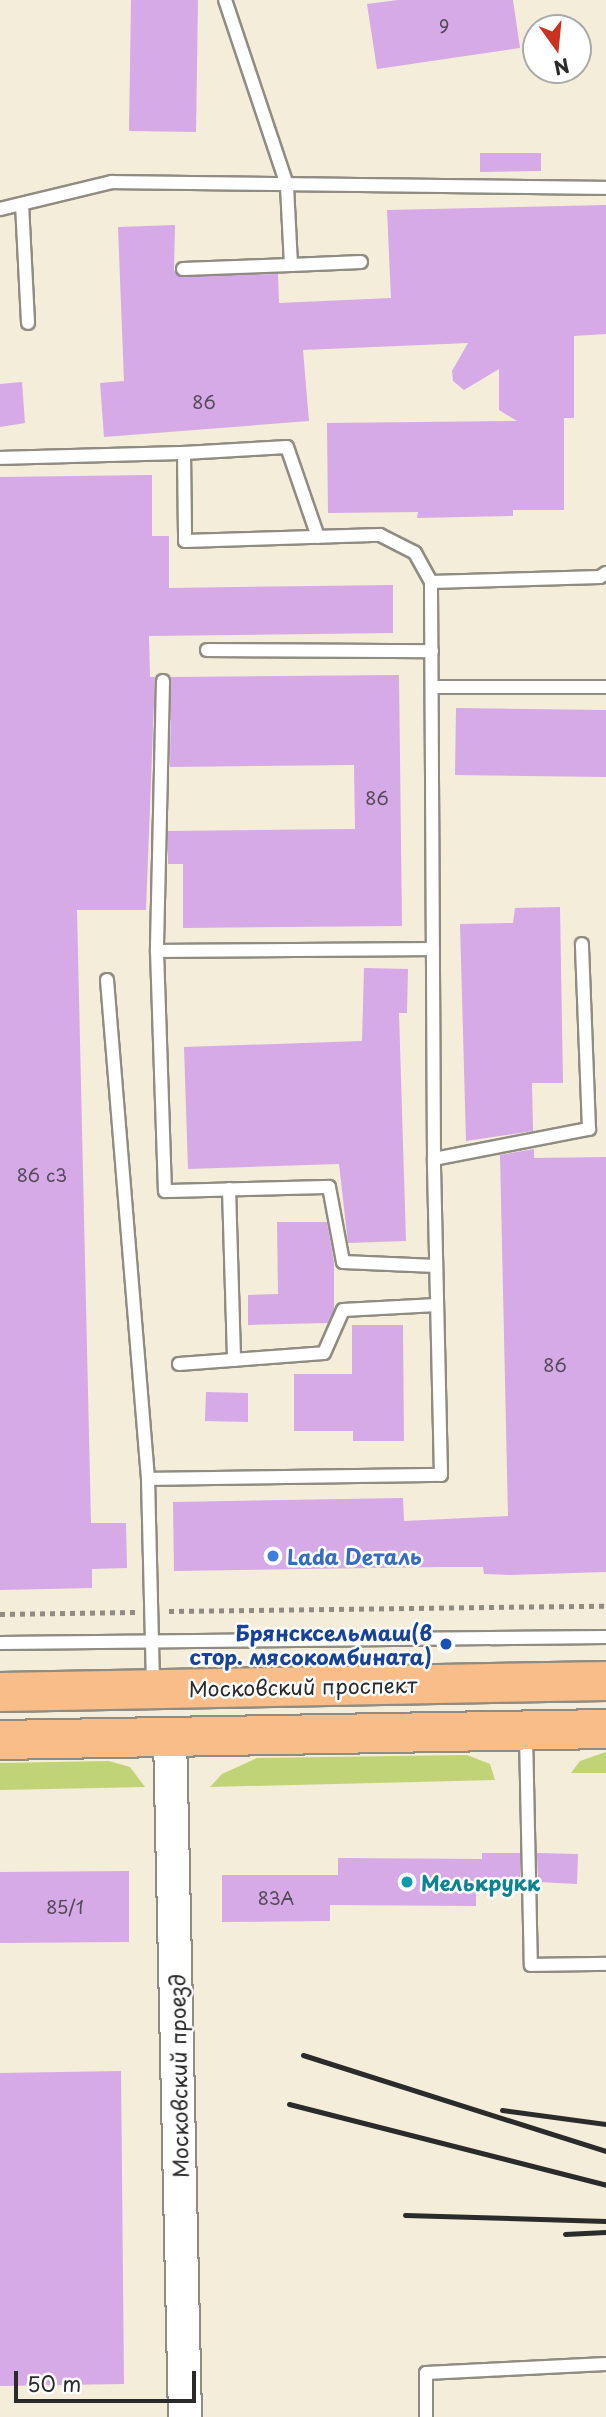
<!DOCTYPE html>
<html>
<head>
<meta charset="utf-8">
<style>
	body { margin:0 }
	#map { position:relative; width:606px; height:2417px; overflow:hidden; background:#f4edd9; font-family:"Playpen Sans",sans-serif }
	div>[style] { position:absolute }
	.green>* { inset:0; background:#c0d376 }
	.building>* { inset:0; background:#d6a9e7 }
	.path>* { height:4.5px; margin-top:-2.25px; transform-origin:0; background:repeating-linear-gradient(90deg,#908c82 0 5px,transparent 0 10px) }
	.roads { filter:drop-shadow(2px 0 #908c82) drop-shadow(-2px 0 #908c82) drop-shadow(0 2px #908c82) drop-shadow(0 -2px #908c82) }
	.service>* { height:12px; margin:-6px; padding:0 6px; transform-origin:6px; border-radius:6px; background:#fff }
	.tertiary>* { height:32px; margin:-16px; padding:0 16px; transform-origin:16px; border-radius:16px; background:#fff }
	.primary>* { height:38px; margin:-19px; padding:0 19px; transform-origin:19px; border-radius:19px; background:#f8bd89 }
	.rail>* { height:5px; margin:-2.5px; padding:0 2.5px; transform-origin:2.5px; border-radius:2.5px; background:#2b2b2b }
	.dots>* { width:19px; height:19px; translate:-50% -50%; box-sizing:border-box; border:4px solid #fff; border-radius:50% }
	span { translate:-50% -50%; white-space:nowrap; text-align:center; line-height:1.15; -webkit-text-stroke:5px #fff; paint-order:stroke }
	.number-label { font-size:18px; color:#564a5a }
	.number-label span { -webkit-text-stroke-width:0 }
	.shop-label { font-size:21px; color:#366cbe; font-weight:700 }
	.left { translate:0 -50%; text-align:left }
	.transit-label { font-size:21px; color:#164399; font-weight:700 }
	.right { translate:-100% -50%; text-align:right }
	.street-label { font-size:21px; color:#2b2b2b }
	.culture-label { font-size:21px; color:#0d838f; font-weight:700 }
	.north { position:absolute; left:522px; top:14px; width:70px; height:70px; box-sizing:border-box; background:#fff; border:2px solid #aaa; border-radius:50%; rotate:165deg; font-size:19px; font-weight:700; line-height:28px; text-align:center; color:#2b2b2b }
	.north::after { content:''; display:block; margin:auto; width:24px; height:32px; background:#c8321e; clip-path:polygon(50% 0,100% 100%,50% 72%,0 100%) }
	.scale { position:absolute; left:14px; top:2371px; width:182px; height:32px; box-sizing:border-box; border:4px solid #2b2b2b; border-top:0; padding-left:9px; font-size:21px; line-height:24px; white-space:nowrap; color:#2b2b2b; -webkit-text-stroke:5px #fff; paint-order:stroke }
</style>
</head>
<body>
<div id="map">
	<div class="green">
		<i style="clip-path:polygon(606px 1752px,606px 1773px,571px 1773px,580px 1761px)"></i>
		<i style="clip-path:polygon(467px 1755px,490px 1764px,495px 1780px,210px 1787px,222px 1774px,257px 1758px)"></i>
		<i style="clip-path:polygon(109px 1761px,130px 1767px,145px 1787px,0 1790px,0 1763px)"></i>
	</div>
	<div class="building">
		<i style="clip-path:polygon(131px 0,198px 0,196px 132px,129px 131px)"></i>
		<i style="clip-path:polygon(398px 0,513px 0,520px 48px,377px 69px,367px 4px)"></i>
		<i style="clip-path:polygon(480px 153px,541px 153px,541px 171px,480px 172px)"></i>
		<i style="clip-path:polygon(606px 205px,606px 334px,574px 336px,574px 418px,564px 418px,564px 510px,513px 510px,513px 516px,417px 518px,418px 512px,328px 513px,327px 423px,517px 421px,499px 410px,499px 369px,464px 390px,453px 381px,452px 371px,468px 343px,303px 350px,309px 421px,104px 437px,100px 383px,124px 381px,118px 227px,175px 225px,174px 270px,178px 276px,278px 274px,279px 303px,391px 298px,387px 210px)"></i>
		<i style="clip-path:polygon(22px 382px,25px 423px,0 427px,0 384px)"></i>
		<i style="clip-path:polygon(152px 475px,152px 536px,169px 536px,169px 588px,393px 585px,393px 633px,149px 636px,150px 677px,155px 677px,146px 910px,77px 910px,91px 1523px,126px 1523px,127px 1568px,92px 1569px,92px 1588px,0 1590px,0 477px)"></i>
		<i style="clip-path:polygon(399px 675px,402px 926px,183px 928px,183px 864px,168px 864px,168px 831px,355px 829px,354px 765px,170px 767px,171px 677px)"></i>
		<i style="clip-path:polygon(456px 708px,606px 710px,606px 777px,455px 775px)"></i>
		<i style="clip-path:polygon(560px 907px,563px 1083px,532px 1083px,533px 1131px,466px 1141px,460px 924px,513px 923px,515px 908px)"></i>
		<i style="clip-path:polygon(364px 968px,408px 969px,407px 1013px,399px 1013px,406px 1241px,348px 1243px,339px 1164px,188px 1169px,184px 1047px,362px 1041px)"></i>
		<i style="clip-path:polygon(534px 1149px,534px 1158px,606px 1157px,606px 1572px,510px 1575px,484px 1574px,483px 1567px,440px 1567px,174px 1571px,173px 1502px,403px 1498px,404px 1521px,508px 1516px,500px 1155px)"></i>
		<i style="clip-path:polygon(277px 1222px,327px 1222px,334px 1262px,334px 1310px,328px 1323px,248px 1325px,248px 1295px,278px 1294px)"></i>
		<i style="clip-path:polygon(352px 1325px,403px 1325px,404px 1441px,353px 1441px,353px 1431px,294px 1431px,294px 1374px,352px 1374px)"></i>
		<i style="clip-path:polygon(206px 1392px,248px 1393px,248px 1422px,205px 1421px)"></i>
		<i style="clip-path:polygon(482px 1853px,520px 1853px,520px 1882px,513px 1882px,513px 1887px,476px 1887px,476px 1906px,330px 1905px,330px 1921px,222px 1922px,222px 1875px,338px 1875px,338px 1858px,482px 1859px)"></i>
		<i style="clip-path:polygon(537px 1853px,578px 1854px,577px 1884px,538px 1882px)"></i>
		<i style="clip-path:polygon(129px 1871px,129px 1942px,0 1943px,0 1872px)"></i>
		<i style="clip-path:polygon(121px 2071px,124px 2384px,0 2386px,0 2073px)"></i>
	</div>
	<div class="path">
		<i style="left:169px;top:1611px;width:437px;rotate:-0.7deg"></i>
		<i style="left:0;top:1614px;width:136px;rotate:-0.8deg"></i>
	</div>
	<div class="roads">
		<div class="service">
			<i style="left:22px;top:204px;width:119px;rotate:87.1deg"></i>
			<i style="left:0;top:209px;width:115px;rotate:-13.6deg"></i>
			<i style="left:112px;top:182px;width:494px;rotate:0.7deg"></i>
			<i style="left:291px;top:265px;width:70px;rotate:-2.5deg"></i>
			<i style="left:183px;top:269px;width:108px;rotate:-2.1deg"></i>
			<i style="left:291px;top:265px;width:80px;rotate:-92.9deg"></i>
			<i style="left:287px;top:185px;width:195px;rotate:-108.5deg"></i>
			<i style="left:184px;top:453px;width:103px;rotate:-3.3deg"></i>
			<i style="left:287px;top:447px;width:95px;rotate:71deg"></i>
			<i style="left:0;top:458px;width:184px;rotate:-1.6deg"></i>
			<i style="left:184px;top:453px;width:88px;rotate:89.3deg"></i>
			<i style="left:185px;top:541px;width:195px;rotate:-1.8deg"></i>
			<i style="left:380px;top:535px;width:39px;rotate:27deg"></i>
			<i style="left:415px;top:553px;width:33px;rotate:61deg"></i>
			<i style="left:431px;top:582px;width:169px;rotate:-1.7deg"></i>
			<i style="left:600px;top:577px;width:7px;rotate:-34deg"></i>
			<i style="left:207px;top:650px;width:225px;rotate:0.3deg"></i>
			<i style="left:163px;top:681px;width:270px;rotate:91.3deg"></i>
			<i style="left:157px;top:951px;width:276px;rotate:-0.4deg"></i>
			<i style="left:434px;top:687px;width:172px"></i>
			<i style="left:157px;top:951px;width:240px;rotate:88.1deg"></i>
			<i style="left:165px;top:1191px;width:164px;rotate:-1.4deg"></i>
			<i style="left:329px;top:1187px;width:76px;rotate:79.4deg"></i>
			<i style="left:343px;top:1262px;width:93px;rotate:2.5deg"></i>
			<i style="left:107px;top:980px;width:501px;rotate:85.3deg"></i>
			<i style="left:148px;top:1479px;width:293px;rotate:-0.8deg"></i>
			<i style="left:441px;top:1475px;width:316px;rotate:-91.3deg"></i>
			<i style="left:434px;top:1159px;width:577px;rotate:-90.3deg"></i>
			<i style="left:434px;top:1159px;width:158px;rotate:-11deg"></i>
			<i style="left:589px;top:1129px;width:185px;rotate:-92.2deg"></i>
			<i style="left:229px;top:1189px;width:171px;rotate:88.3deg"></i>
			<i style="left:179px;top:1364px;width:145px;rotate:-4.3deg"></i>
			<i style="left:324px;top:1353px;width:47px;rotate:-66.2deg"></i>
			<i style="left:343px;top:1310px;width:94px;rotate:-3deg"></i>
			<i style="left:148px;top:1479px;width:206px;rotate:88.6deg"></i>
			<i style="left:0;top:1643px;width:606px;rotate:-0.57deg"></i>
			<i style="left:526px;top:1734px;width:231px;rotate:88.8deg"></i>
			<i style="left:531px;top:1965px;width:75px;rotate:-0.8deg"></i>
			<i style="left:426px;top:2417px;width:44px;rotate:-90deg"></i>
			<i style="left:426px;top:2373px;width:180px;rotate:-2.9deg"></i>
		</div>
		<div class="tertiary">
			<i style="left:170px;top:1736px;width:681px;rotate:88.74deg"></i>
		</div>
		<div class="primary">
			<i style="left:0;top:1692px;width:606px;rotate:-1.04deg"></i>
			<i style="left:0;top:1740px;width:606px;rotate:-1.04deg"></i>
		</div>
	</div>
	<div class="rail">
		<i style="left:303px;top:2055px;width:318px;rotate:17.6deg"></i>
		<i style="left:289px;top:2104px;width:327px;rotate:14.3deg"></i>
		<i style="left:502px;top:2110px;width:105px;rotate:7.7deg"></i>
		<i style="left:405px;top:2215px;width:201px;rotate:1.7deg"></i>
		<i style="left:565px;top:2234px;width:41px;rotate:-2.8deg"></i>
	</div>
	<div class="dots">
		<i style="left:273px;top:1556px;background:#3f7fe0"></i>
		<i style="left:446px;top:1644px;background:#1a4fb4"></i>
		<i style="left:407px;top:1882px;background:#0f9aa8"></i>
	</div>
	<div class="number-label">
		<span style="left:444px;top:26px">9</span>
		<span style="left:204px;top:402px">86</span>
		<span style="left:377px;top:798px">86</span>
		<span style="left:42px;top:1175px">86 с3</span>
		<span style="left:555px;top:1365px">86</span>
		<span style="left:276px;top:1898px">83А</span>
		<span style="left:65px;top:1907px">85/1</span>
	</div>
	<div class="shop-label">
		<span class="left" style="left:287px;top:1556px">Lada Dеталь</span>
	</div>
	<div class="transit-label">
		<span class="right" style="left:432px;top:1644px">Брянсксельмаш(в<br>стор. мясокомбината)</span>
	</div>
	<div class="street-label">
		<span style="left:303px;top:1686px;rotate:-1deg">Московский проспект</span>
		<span style="left:178px;top:2076px;rotate:-91deg">Московский проезд</span>
	</div>
	<div class="culture-label">
		<span class="left" style="left:421px;top:1882px">Мелькрукк</span>
	</div>
	<div class="north">N</div>
	<div class="scale">50 m</div>
</div>
</body>
</html>
